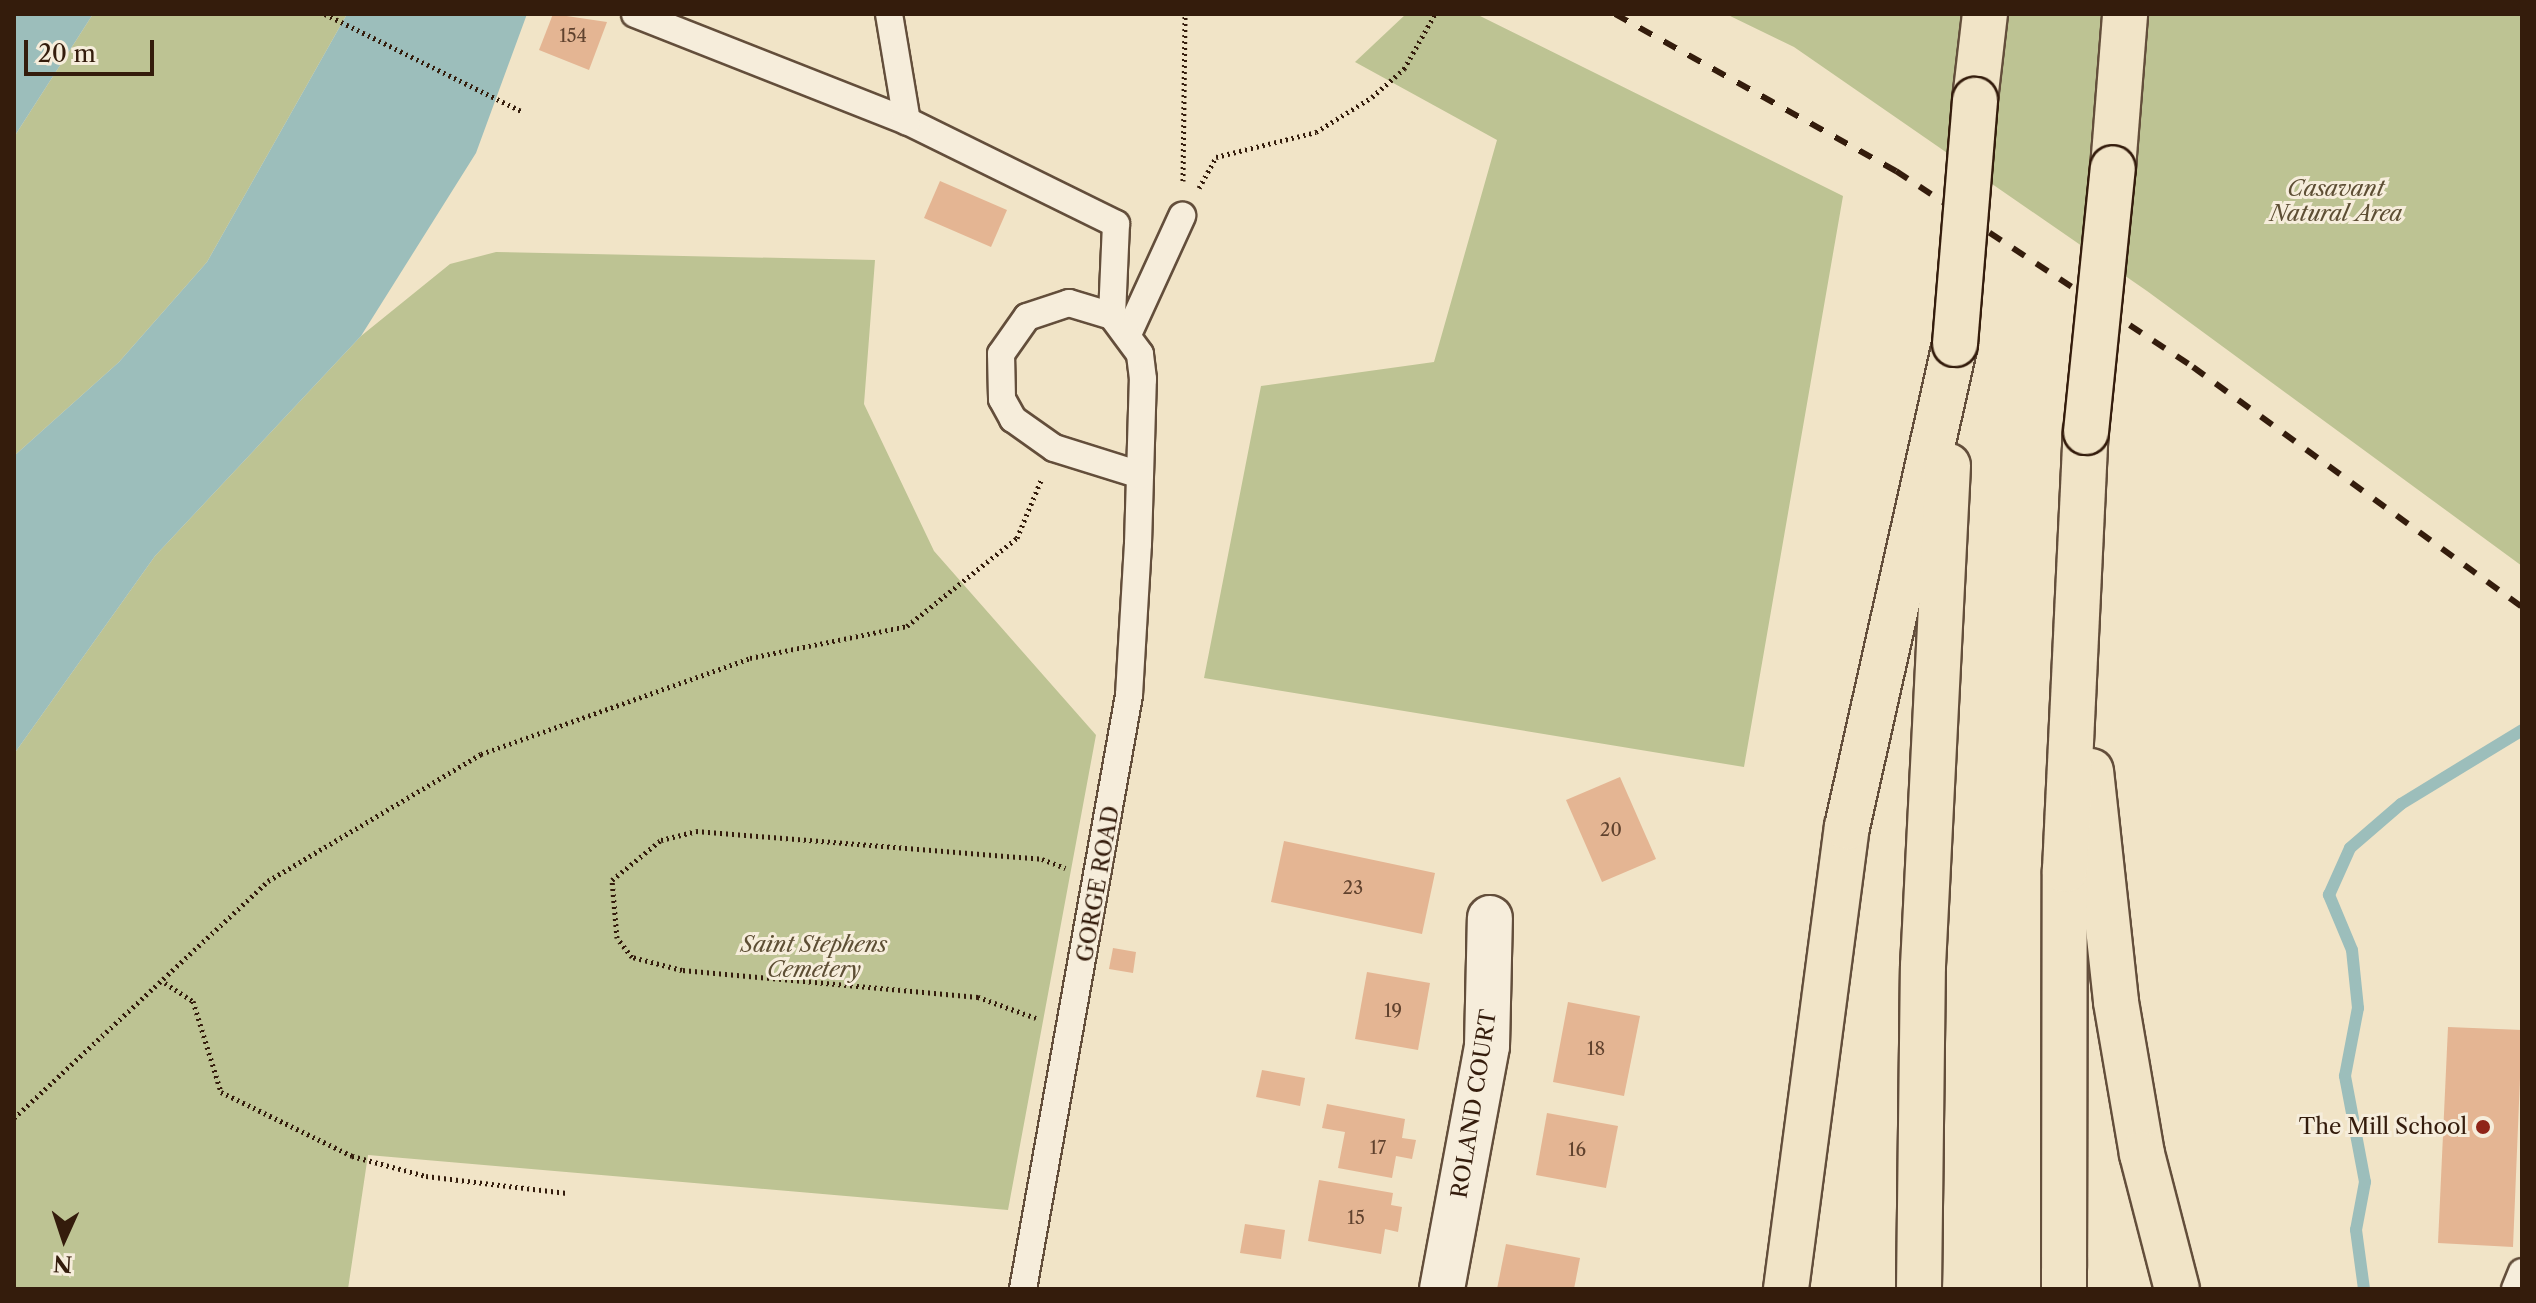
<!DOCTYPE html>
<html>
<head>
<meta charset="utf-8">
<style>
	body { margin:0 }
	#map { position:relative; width:2536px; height:1303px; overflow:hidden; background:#f1e4c7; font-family:"Libre Caslon Text",serif }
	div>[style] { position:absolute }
	.green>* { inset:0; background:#bdc393 }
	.water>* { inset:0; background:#9cbebb }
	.stream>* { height:12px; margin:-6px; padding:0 6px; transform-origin:6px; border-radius:6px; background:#9cbebb }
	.building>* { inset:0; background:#e4b593 }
	.path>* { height:5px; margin-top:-2.5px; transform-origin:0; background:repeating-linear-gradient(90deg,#341c0c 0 2px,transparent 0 6px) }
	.roads { filter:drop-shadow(2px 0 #634e3b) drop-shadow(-2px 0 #634e3b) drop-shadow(0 2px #634e3b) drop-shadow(0 -2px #634e3b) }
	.lane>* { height:26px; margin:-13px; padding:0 13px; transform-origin:13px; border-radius:13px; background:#f6eddb }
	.street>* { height:44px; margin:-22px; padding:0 22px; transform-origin:22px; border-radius:22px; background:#f6eddb }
	.highway>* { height:44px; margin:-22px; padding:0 22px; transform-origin:22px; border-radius:22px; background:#f1e4c7 }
	.rail>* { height:6px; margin-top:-3px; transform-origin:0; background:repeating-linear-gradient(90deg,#341c0c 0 14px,transparent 0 28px) }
	.bridges { filter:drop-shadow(2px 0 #341c0c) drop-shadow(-2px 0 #341c0c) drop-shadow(0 2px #341c0c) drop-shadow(0 -2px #341c0c) }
	.highway-bridge>* { height:44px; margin:-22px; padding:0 22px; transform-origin:22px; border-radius:22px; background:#f1e4c7 }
	.dots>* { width:22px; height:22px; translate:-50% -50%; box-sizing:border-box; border:4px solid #f6eddb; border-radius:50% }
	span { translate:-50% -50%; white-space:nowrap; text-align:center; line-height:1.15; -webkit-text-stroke:6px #f6eddb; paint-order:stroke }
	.number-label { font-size:18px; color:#60422e }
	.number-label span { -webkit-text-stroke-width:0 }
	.park-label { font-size:22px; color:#5d4e34; font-style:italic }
	.street-label { font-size:22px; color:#341c0c }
	.poi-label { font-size:22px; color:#341c0c }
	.right { translate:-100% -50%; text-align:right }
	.frame { position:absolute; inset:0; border:16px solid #341c0c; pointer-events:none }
	.north { position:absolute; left:24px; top:1199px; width:80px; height:80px; -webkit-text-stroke:6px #f6eddb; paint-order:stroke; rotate:183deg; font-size:22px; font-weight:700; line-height:32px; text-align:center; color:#341c0c }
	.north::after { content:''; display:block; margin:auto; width:28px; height:36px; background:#341c0c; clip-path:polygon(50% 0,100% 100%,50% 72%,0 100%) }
	.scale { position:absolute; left:24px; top:40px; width:130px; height:36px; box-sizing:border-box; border:4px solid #341c0c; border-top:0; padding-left:10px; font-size:24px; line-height:28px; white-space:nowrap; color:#341c0c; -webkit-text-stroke:6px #f6eddb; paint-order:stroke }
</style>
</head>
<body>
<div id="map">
	<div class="green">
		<i style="clip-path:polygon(93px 14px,347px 14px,207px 262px,119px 362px,14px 456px,14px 137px)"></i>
		<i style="clip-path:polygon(1406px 14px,1476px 14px,1843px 196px,1744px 767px,1204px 678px,1261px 386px,1434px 362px,1497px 140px,1355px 62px)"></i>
		<i style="clip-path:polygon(1726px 14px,2522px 14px,2522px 566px,2147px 291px,1794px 47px)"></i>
		<i style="clip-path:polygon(496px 252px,875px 260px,864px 404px,934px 551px,1096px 735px,1008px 1210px,368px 1155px,348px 1289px,14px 1289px,14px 754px,155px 556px,361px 336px,450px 264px)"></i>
	</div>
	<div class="water">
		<i style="clip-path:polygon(14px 14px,93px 14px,14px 137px)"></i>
		<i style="clip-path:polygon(347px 14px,527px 14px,476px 153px,361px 336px,155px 556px,14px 754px,14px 456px,119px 362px,207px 262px)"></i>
	</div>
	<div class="stream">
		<i style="left:2364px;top:1289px;width:60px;rotate:-97.7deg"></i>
		<i style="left:2356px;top:1230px;width:49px;rotate:-79.4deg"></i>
		<i style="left:2365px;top:1182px;width:108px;rotate:-100.7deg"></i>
		<i style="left:2345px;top:1076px;width:69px;rotate:-79.2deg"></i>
		<i style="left:2358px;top:1008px;width:58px;rotate:-95.9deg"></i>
		<i style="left:2352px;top:950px;width:60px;rotate:-112.7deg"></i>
		<i style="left:2329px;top:895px;width:51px;rotate:-65.9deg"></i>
		<i style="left:2350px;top:848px;width:67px;rotate:-40.8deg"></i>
		<i style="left:2401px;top:804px;width:142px;rotate:-31.4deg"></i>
	</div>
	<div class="building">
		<i style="clip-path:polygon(553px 14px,607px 22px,589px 70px,539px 50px)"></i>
		<i style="clip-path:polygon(940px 181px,1007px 210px,991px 247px,924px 218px)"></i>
		<i style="clip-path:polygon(1620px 777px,1656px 859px,1602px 882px,1566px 800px)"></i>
		<i style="clip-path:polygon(1284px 841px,1435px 873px,1422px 934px,1271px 902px)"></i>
		<i style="clip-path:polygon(1113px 948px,1136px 952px,1133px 973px,1109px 969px)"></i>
		<i style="clip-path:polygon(1367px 972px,1430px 983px,1418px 1050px,1355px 1039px)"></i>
		<i style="clip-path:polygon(1568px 1002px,1640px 1016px,1624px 1096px,1553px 1082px)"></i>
		<i style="clip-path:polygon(2448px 1027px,2522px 1030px,2513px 1247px,2438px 1243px)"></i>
		<i style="clip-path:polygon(1262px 1070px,1305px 1078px,1300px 1106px,1256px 1097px)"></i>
		<i style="clip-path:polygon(1327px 1104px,1405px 1119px,1402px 1138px,1416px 1140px,1412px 1159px,1396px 1156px,1392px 1178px,1338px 1168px,1345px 1132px,1322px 1128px)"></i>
		<i style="clip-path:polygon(1547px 1113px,1618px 1126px,1606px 1188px,1536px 1175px)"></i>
		<i style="clip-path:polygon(1319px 1180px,1393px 1193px,1391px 1205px,1402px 1207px,1398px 1232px,1385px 1229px,1381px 1254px,1308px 1241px)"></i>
		<i style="clip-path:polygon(1245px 1224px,1285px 1230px,1281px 1259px,1240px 1253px)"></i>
		<i style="clip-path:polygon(1506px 1244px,1580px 1258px,1574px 1289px,1497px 1289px)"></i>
	</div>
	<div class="path">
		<i style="left:325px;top:14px;width:221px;rotate:26.3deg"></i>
		<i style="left:1183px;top:181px;width:167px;rotate:-89.3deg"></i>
		<i style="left:1199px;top:188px;width:35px;rotate:-61deg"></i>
		<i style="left:1216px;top:157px;width:103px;rotate:-14deg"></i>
		<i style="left:1316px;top:132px;width:66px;rotate:-32deg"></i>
		<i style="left:1372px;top:97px;width:43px;rotate:-41.2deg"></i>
		<i style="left:1404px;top:69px;width:63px;rotate:-60.6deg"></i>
		<i style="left:165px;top:983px;width:33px;rotate:33deg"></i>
		<i style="left:193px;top:1001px;width:95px;rotate:72.9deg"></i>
		<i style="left:221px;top:1092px;width:146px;rotate:26deg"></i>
		<i style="left:352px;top:1156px;width:77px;rotate:15.1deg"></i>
		<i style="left:426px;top:1176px;width:142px;rotate:6.9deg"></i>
		<i style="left:1036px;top:1018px;width:62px;rotate:-160.1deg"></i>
		<i style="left:978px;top:997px;width:297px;rotate:-174.8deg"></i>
		<i style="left:682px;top:970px;width:52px;rotate:-165.4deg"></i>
		<i style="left:632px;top:957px;width:24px;rotate:-128deg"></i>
		<i style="left:617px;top:938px;width:58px;rotate:-94.9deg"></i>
		<i style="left:612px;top:880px;width:63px;rotate:-39.2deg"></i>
		<i style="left:661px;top:840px;width:36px;rotate:-14deg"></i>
		<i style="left:696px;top:831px;width:347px;rotate:4.6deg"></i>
		<i style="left:1042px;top:859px;width:25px;rotate:21deg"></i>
		<i style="left:14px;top:1118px;width:347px;rotate:-43deg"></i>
		<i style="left:268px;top:881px;width:248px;rotate:-30.8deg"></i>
		<i style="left:481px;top:754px;width:286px;rotate:-19.6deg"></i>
		<i style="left:750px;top:658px;width:160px;rotate:-11.5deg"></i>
		<i style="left:907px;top:626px;width:141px;rotate:-38.7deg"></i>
		<i style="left:1017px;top:538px;width:65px;rotate:-67.4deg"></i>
	</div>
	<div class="roads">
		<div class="lane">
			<i style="left:635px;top:14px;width:292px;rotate:21.5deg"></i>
			<i style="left:907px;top:121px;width:233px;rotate:26.2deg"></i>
			<i style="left:1116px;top:224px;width:92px;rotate:92.5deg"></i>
			<i style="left:889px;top:14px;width:109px;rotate:80.5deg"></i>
			<i style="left:1129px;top:332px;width:128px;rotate:-65.4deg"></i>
			<i style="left:1023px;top:1289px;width:603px;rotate:-79.88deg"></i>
			<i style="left:1129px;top:695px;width:151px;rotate:-86.6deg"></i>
			<i style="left:1138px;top:544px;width:165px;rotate:-88.3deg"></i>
			<i style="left:1143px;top:379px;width:25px;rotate:-97deg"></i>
			<i style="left:1140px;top:354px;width:47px;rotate:-126.4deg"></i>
			<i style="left:1112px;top:316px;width:45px;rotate:-163.2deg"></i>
			<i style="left:1069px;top:303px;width:44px;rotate:161.6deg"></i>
			<i style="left:1027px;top:317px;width:45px;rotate:125.1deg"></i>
			<i style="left:1001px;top:354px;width:45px;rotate:88.7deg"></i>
			<i style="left:1002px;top:399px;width:23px;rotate:61deg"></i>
			<i style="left:1013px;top:419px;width:50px;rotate:35.3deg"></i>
			<i style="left:1054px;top:448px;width:90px;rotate:17.4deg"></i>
			<i style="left:2515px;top:1289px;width:18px;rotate:-68deg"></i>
		</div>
		<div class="street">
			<i style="left:1442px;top:1289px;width:247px;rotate:-79.5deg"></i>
			<i style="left:1487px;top:1046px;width:128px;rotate:-88.7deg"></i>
		</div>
		<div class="highway">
			<i style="left:1975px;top:100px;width:87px;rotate:-83.4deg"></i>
			<i style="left:2113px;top:168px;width:154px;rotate:-85.5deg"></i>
			<i style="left:2091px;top:771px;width:232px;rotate:83.8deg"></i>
			<i style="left:2116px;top:1002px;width:154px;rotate:80.3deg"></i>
			<i style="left:2142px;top:1154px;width:139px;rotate:75.5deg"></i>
			<i style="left:1786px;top:1289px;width:466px;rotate:-82.5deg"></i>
			<i style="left:1847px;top:827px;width:495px;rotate:-77.4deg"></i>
			<i style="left:1919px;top:1289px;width:323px;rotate:-89.3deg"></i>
			<i style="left:1923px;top:966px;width:501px;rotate:-87.14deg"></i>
			<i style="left:2064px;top:1289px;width:419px;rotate:-89.9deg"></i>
			<i style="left:2065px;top:870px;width:439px;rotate:-87.3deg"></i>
		</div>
	</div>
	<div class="rail">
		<i style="left:1615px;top:14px;width:322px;rotate:29.2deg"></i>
		<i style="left:1896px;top:171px;width:356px;rotate:33.4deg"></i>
		<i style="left:2193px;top:367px;width:407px;rotate:36.1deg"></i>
	</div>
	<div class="bridges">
		<div class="highway-bridge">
			<i style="left:1955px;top:344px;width:245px;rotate:-85.3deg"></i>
			<i style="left:2086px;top:432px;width:265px;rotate:-84.2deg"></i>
		</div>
	</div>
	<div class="dots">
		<i style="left:2483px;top:1127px;background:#8f2418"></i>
	</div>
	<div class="number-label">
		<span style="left:573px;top:36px">154</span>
		<span style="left:1611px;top:830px">20</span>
		<span style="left:1353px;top:888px">23</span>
		<span style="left:1393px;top:1011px">19</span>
		<span style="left:1596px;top:1049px">18</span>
		<span style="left:1378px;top:1148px">17</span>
		<span style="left:1577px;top:1150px">16</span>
		<span style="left:1356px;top:1218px">15</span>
	</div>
	<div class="park-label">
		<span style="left:2336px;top:201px">Casavant<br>Natural Area</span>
		<span style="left:814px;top:957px">Saint Stephens<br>Cemetery</span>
	</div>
	<div class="street-label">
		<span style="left:1098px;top:884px;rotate:-80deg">GORGE ROAD</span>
		<span style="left:1474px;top:1104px;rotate:-81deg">ROLAND COURT</span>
	</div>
	<div class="poi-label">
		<span class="right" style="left:2467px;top:1127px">The Mill School</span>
	</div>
	<div class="frame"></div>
	<div class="north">N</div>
	<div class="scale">20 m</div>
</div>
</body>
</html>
